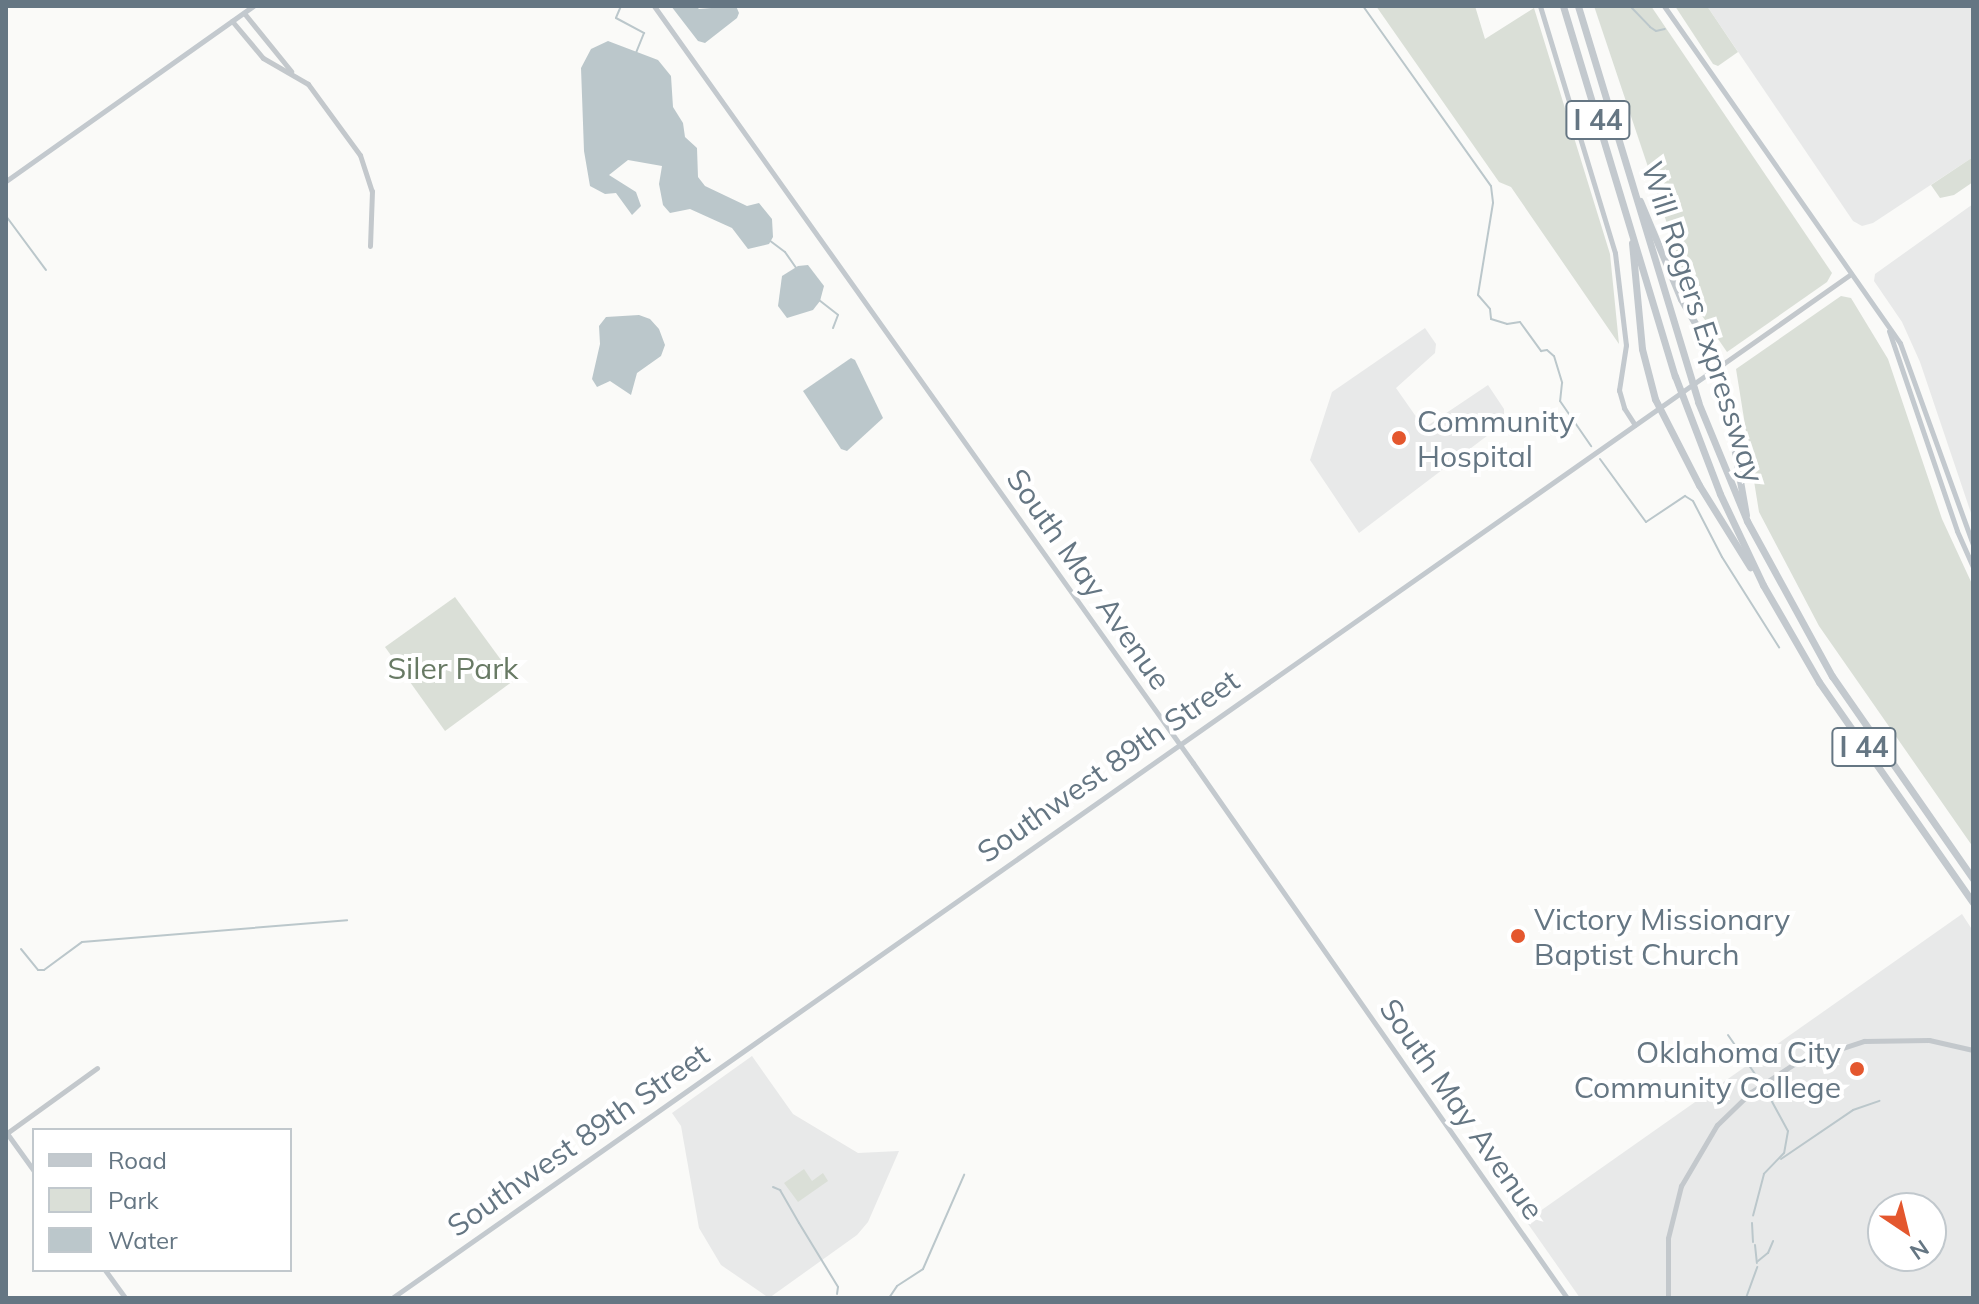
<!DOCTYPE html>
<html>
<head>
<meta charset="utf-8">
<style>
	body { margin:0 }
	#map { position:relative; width:1979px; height:1304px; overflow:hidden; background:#fafaf8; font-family:Mulish,sans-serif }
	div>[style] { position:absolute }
	.built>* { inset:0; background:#e8e9e9 }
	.green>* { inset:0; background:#dadfd7 }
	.water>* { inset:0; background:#bbc7cb }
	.stream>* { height:2px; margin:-1px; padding:0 1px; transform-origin:1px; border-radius:1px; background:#bbc7cb }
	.tertiary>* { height:5px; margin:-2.5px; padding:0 2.5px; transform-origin:2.5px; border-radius:2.5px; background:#c3c8cc }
	.secondary>* { height:5px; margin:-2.5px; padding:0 2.5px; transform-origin:2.5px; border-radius:2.5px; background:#c3c9ce }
	.motorway>* { height:7px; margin:-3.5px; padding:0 3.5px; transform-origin:3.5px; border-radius:3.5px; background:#c3c9ce }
	.dots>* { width:22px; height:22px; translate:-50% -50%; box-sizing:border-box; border:4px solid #fff; border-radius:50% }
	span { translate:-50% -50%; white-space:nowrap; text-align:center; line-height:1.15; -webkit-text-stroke:8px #fff; paint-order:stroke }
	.shield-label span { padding:2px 6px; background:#fff; border:2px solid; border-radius:6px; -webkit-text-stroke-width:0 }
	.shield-label { font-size:28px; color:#657683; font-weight:700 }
	.street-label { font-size:30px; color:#657683 }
	.poi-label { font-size:30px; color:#657683 }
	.left { translate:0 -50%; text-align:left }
	.right { translate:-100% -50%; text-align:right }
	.park-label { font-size:30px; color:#687a64 }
	.frame { position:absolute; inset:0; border:8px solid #657683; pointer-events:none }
	.legend { position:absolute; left:32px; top:1128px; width:260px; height:144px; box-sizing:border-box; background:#fff; border:2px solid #c1c8cd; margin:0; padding:10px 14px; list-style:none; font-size:24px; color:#657683 }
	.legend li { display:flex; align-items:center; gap:16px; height:40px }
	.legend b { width:40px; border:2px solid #c1c8cd }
	.north { position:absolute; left:1867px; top:1192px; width:80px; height:80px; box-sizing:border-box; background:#fff; border:2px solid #c1c8cd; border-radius:50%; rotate:145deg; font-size:22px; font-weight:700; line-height:32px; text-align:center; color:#657683 }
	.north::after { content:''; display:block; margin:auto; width:28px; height:36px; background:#e4572e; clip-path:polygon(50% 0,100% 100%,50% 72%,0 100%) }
</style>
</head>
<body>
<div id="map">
	<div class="built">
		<i style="clip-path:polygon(1707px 6px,1973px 6px,1973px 157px,1873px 223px,1862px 226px,1853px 221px)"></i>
		<i style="clip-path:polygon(1973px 204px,1973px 519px,1920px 362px,1902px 322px,1874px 281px,1875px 274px)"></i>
		<i style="clip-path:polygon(1425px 328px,1436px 344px,1435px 353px,1396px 388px,1424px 428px,1488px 385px,1504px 409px,1504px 423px,1359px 533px,1310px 460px,1332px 392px)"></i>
		<i style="clip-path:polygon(evenodd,1962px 914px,1973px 931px,1973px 1298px,1580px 1298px,1526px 1221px,1962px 914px,1883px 1208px,1931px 1208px,1931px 1256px,1883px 1256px,1883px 1208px)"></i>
		<i style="clip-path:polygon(752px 1056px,793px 1114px,858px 1153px,899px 1151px,868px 1222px,857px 1235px,769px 1298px,721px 1265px,699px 1228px,681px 1126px,672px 1113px)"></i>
	</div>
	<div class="green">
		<i style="clip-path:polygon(1376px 6px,1475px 6px,1485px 39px,1534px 8px,1610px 254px,1619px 344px,1511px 187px,1499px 182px)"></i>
		<i style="clip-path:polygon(1594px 6px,1651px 6px,1832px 273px,1827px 282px,1727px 352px,1694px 304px)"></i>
		<i style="clip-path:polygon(1675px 6px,1707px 6px,1738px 52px,1718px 66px,1713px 64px)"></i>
		<i style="clip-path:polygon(1973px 157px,1973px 182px,1954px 195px,1940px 198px,1931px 185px)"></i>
		<i style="clip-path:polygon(1841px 296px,1851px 298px,1888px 359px,1942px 519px,1973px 586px,1973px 847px,1819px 626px,1759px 512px,1736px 369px)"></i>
		<i style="clip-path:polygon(455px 597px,512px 675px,513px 681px,445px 731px,385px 647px)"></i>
		<i style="clip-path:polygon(804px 1169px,812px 1181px,823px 1173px,828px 1181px,798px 1202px,784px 1183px)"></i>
	</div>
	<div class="water">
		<i style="clip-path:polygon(671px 6px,696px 6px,699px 9px,736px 6px,739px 13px,737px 18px,705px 43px,698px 41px)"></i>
		<i style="clip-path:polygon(608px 41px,658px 60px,671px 76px,673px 107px,683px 123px,685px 137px,697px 148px,698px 177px,705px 186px,747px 206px,759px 203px,772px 219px,773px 237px,769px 244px,748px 249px,732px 228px,690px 209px,670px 213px,663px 205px,659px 184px,662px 166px,628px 160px,609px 175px,636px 192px,641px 206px,632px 215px,616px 193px,605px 194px,590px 186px,584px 151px,581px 68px,591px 49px)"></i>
		<i style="clip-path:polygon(808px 265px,824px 286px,820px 301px,813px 310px,787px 318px,778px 306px,782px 276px,798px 266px)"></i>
		<i style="clip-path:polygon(639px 315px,650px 319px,659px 329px,665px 345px,661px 356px,637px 373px,631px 395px,610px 381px,597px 387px,592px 379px,600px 344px,599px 326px,606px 317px)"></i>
		<i style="clip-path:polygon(851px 358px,855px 360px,883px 418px,847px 451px,841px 449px,803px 391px)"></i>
	</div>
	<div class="stream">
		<i style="left:621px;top:6px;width:13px;rotate:113deg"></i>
		<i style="left:616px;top:18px;width:32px;rotate:28deg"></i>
		<i style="left:644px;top:33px;width:22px;rotate:112deg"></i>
		<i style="left:1363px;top:6px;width:221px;rotate:54.6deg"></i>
		<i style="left:1491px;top:186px;width:17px;rotate:83deg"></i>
		<i style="left:1493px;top:203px;width:93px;rotate:99.3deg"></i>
		<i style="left:1478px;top:295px;width:18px;rotate:49deg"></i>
		<i style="left:1490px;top:309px;width:10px;rotate:84deg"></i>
		<i style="left:1491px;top:319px;width:17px;rotate:17deg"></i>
		<i style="left:1507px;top:324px;width:13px;rotate:-9deg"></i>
		<i style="left:1520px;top:322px;width:36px;rotate:54deg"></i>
		<i style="left:1541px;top:351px;width:6px;rotate:-9deg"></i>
		<i style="left:1547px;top:350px;width:9px;rotate:41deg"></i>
		<i style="left:1554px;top:356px;width:28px;rotate:73deg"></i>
		<i style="left:1562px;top:383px;width:18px;rotate:96deg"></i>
		<i style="left:1560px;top:401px;width:55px;rotate:55.4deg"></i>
		<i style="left:1630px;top:6px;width:29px;rotate:46deg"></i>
		<i style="left:1650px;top:27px;width:7px;rotate:34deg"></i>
		<i style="left:1656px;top:31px;width:9px;rotate:-13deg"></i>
		<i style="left:6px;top:216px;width:67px;rotate:53.5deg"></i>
		<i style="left:769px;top:240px;width:20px;rotate:37deg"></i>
		<i style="left:785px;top:252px;width:21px;rotate:55deg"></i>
		<i style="left:819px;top:300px;width:24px;rotate:38deg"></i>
		<i style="left:838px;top:315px;width:14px;rotate:111deg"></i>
		<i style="left:1600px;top:459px;width:78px;rotate:53.9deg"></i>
		<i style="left:1646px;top:522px;width:47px;rotate:-33.7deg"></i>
		<i style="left:1685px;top:496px;width:9px;rotate:32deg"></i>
		<i style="left:1693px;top:501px;width:63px;rotate:62.6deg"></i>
		<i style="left:1722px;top:557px;width:107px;rotate:57.7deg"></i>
		<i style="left:21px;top:949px;width:27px;rotate:51deg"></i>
		<i style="left:38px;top:970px;width:6px"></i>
		<i style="left:44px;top:970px;width:47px;rotate:-36.4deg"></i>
		<i style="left:82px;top:942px;width:266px;rotate:-4.7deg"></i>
		<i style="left:1728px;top:1035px;width:63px;rotate:55.3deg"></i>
		<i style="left:1764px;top:1087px;width:50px;rotate:61.4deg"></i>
		<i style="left:1788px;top:1131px;width:22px;rotate:100deg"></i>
		<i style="left:1784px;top:1153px;width:29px;rotate:134deg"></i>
		<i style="left:1764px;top:1174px;width:43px;rotate:104.7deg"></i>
		<i style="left:1781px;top:1159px;width:87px;rotate:-34.2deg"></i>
		<i style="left:1853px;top:1110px;width:28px;rotate:-19deg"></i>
		<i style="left:773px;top:1187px;width:8px;rotate:23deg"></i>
		<i style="left:780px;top:1190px;width:38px;rotate:60deg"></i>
		<i style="left:799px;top:1223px;width:75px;rotate:58.6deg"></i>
		<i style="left:838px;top:1287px;width:7px;rotate:98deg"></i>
		<i style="left:1752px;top:1223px;width:19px;rotate:87deg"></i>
		<i style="left:1755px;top:1245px;width:18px;rotate:84deg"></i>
		<i style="left:1758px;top:1261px;width:13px;rotate:-39deg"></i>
		<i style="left:1768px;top:1253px;width:13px;rotate:-67deg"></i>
		<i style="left:889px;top:1298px;width:14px;rotate:-56deg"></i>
		<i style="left:897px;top:1286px;width:31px;rotate:-33deg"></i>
		<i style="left:923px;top:1269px;width:103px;rotate:-66.4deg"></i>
		<i style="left:1746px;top:1298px;width:33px;rotate:-70deg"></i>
	</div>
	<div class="tertiary">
		<i style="left:244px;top:13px;width:75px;rotate:51deg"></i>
		<i style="left:232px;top:21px;width:48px;rotate:50deg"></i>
		<i style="left:263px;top:58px;width:52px;rotate:30deg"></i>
		<i style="left:308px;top:84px;width:88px;rotate:53.8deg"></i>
		<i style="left:360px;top:155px;width:38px;rotate:72deg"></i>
		<i style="left:372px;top:191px;width:55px;rotate:92.1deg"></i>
		<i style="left:1720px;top:366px;width:160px;rotate:-35.1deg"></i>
		<i style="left:7px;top:1133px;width:111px;rotate:-35.8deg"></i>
		<i style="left:1668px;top:1298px;width:60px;rotate:-90deg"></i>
		<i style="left:1668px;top:1238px;width:54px;rotate:-76deg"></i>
		<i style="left:1681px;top:1186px;width:71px;rotate:-59.5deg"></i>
		<i style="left:1717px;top:1125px;width:47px;rotate:-44.1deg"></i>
		<i style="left:1751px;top:1092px;width:51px;rotate:-33.1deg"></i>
		<i style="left:1794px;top:1064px;width:74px;rotate:-18.2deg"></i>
		<i style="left:1864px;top:1041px;width:65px;rotate:-0.9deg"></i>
		<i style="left:1929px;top:1040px;width:45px;rotate:12.8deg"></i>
	</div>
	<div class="secondary">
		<i style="left:654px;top:6px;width:929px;rotate:54.55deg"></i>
		<i style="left:1193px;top:763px;width:653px;rotate:55.04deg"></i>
		<i style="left:1540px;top:6px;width:258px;rotate:73.1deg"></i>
		<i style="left:1615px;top:253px;width:93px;rotate:83.2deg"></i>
		<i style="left:1626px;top:345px;width:46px;rotate:98.8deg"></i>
		<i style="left:1619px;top:390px;width:19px;rotate:74deg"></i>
		<i style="left:1624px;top:408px;width:20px;rotate:57deg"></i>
		<i style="left:1664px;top:6px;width:411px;rotate:55deg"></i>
		<i style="left:1900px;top:343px;width:215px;rotate:70.1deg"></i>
		<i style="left:6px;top:181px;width:303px;rotate:-35.3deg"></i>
		<i style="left:1889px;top:331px;width:211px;rotate:71.2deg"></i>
		<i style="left:1957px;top:531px;width:39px;rotate:66deg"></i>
		<i style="left:6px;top:1132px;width:48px;rotate:54.3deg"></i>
		<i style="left:105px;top:1270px;width:34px;rotate:54deg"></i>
		<i style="left:392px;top:1298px;width:1622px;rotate:-35.08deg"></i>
	</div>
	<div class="motorway">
		<i style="left:1563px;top:6px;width:387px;rotate:73.2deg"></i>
		<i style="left:1675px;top:376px;width:126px;rotate:69.1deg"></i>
		<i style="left:1720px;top:494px;width:101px;rotate:64.7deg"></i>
		<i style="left:1763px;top:585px;width:112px;rotate:60deg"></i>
		<i style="left:1819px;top:682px;width:269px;rotate:55.1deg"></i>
		<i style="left:1578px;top:6px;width:414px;rotate:73.1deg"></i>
		<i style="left:1698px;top:402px;width:129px;rotate:67.6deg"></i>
		<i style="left:1747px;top:521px;width:177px;rotate:61.3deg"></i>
		<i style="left:1832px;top:676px;width:247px;rotate:55.2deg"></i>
		<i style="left:1640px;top:201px;width:106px;rotate:67.3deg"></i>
		<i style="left:1681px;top:299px;width:78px;rotate:59.8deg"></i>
		<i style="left:1720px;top:366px;width:151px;rotate:80.1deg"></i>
		<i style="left:1632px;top:243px;width:106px;rotate:84.6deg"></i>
		<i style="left:1642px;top:349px;width:52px;rotate:75.4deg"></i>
		<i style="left:1655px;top:399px;width:97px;rotate:62.9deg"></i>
		<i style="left:1699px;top:485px;width:97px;rotate:58.1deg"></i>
	</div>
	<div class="dots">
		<i style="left:1399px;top:438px;background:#e4572e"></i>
		<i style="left:1518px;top:936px;background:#e4572e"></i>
		<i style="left:1857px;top:1069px;background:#e4572e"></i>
	</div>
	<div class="shield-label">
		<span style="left:1598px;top:120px">I 44</span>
		<span style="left:1864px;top:747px">I 44</span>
	</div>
	<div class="street-label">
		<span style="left:1703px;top:322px;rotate:72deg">Will Rogers Expressway</span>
		<span style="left:1089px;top:579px;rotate:55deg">South May Avenue</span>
		<span style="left:1108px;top:766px;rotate:-35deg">Southwest 89th Street</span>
		<span style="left:1462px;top:1109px;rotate:55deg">South May Avenue</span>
		<span style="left:578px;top:1140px;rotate:-35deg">Southwest 89th Street</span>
	</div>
	<div class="poi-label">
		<span class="left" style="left:1417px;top:438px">Community<br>Hospital</span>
		<span class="left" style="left:1534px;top:936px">Victory Missionary<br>Baptist Church</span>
		<span class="right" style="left:1841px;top:1069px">Oklahoma City<br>Community College</span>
	</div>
	<div class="park-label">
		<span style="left:453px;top:668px">Siler Park</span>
	</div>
	<div class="frame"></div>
	<ul class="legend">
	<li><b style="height:10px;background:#c3c9ce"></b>Road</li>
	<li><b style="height:22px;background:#dadfd7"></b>Park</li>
	<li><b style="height:22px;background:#bbc7cb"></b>Water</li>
	</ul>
	<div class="north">N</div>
</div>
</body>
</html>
